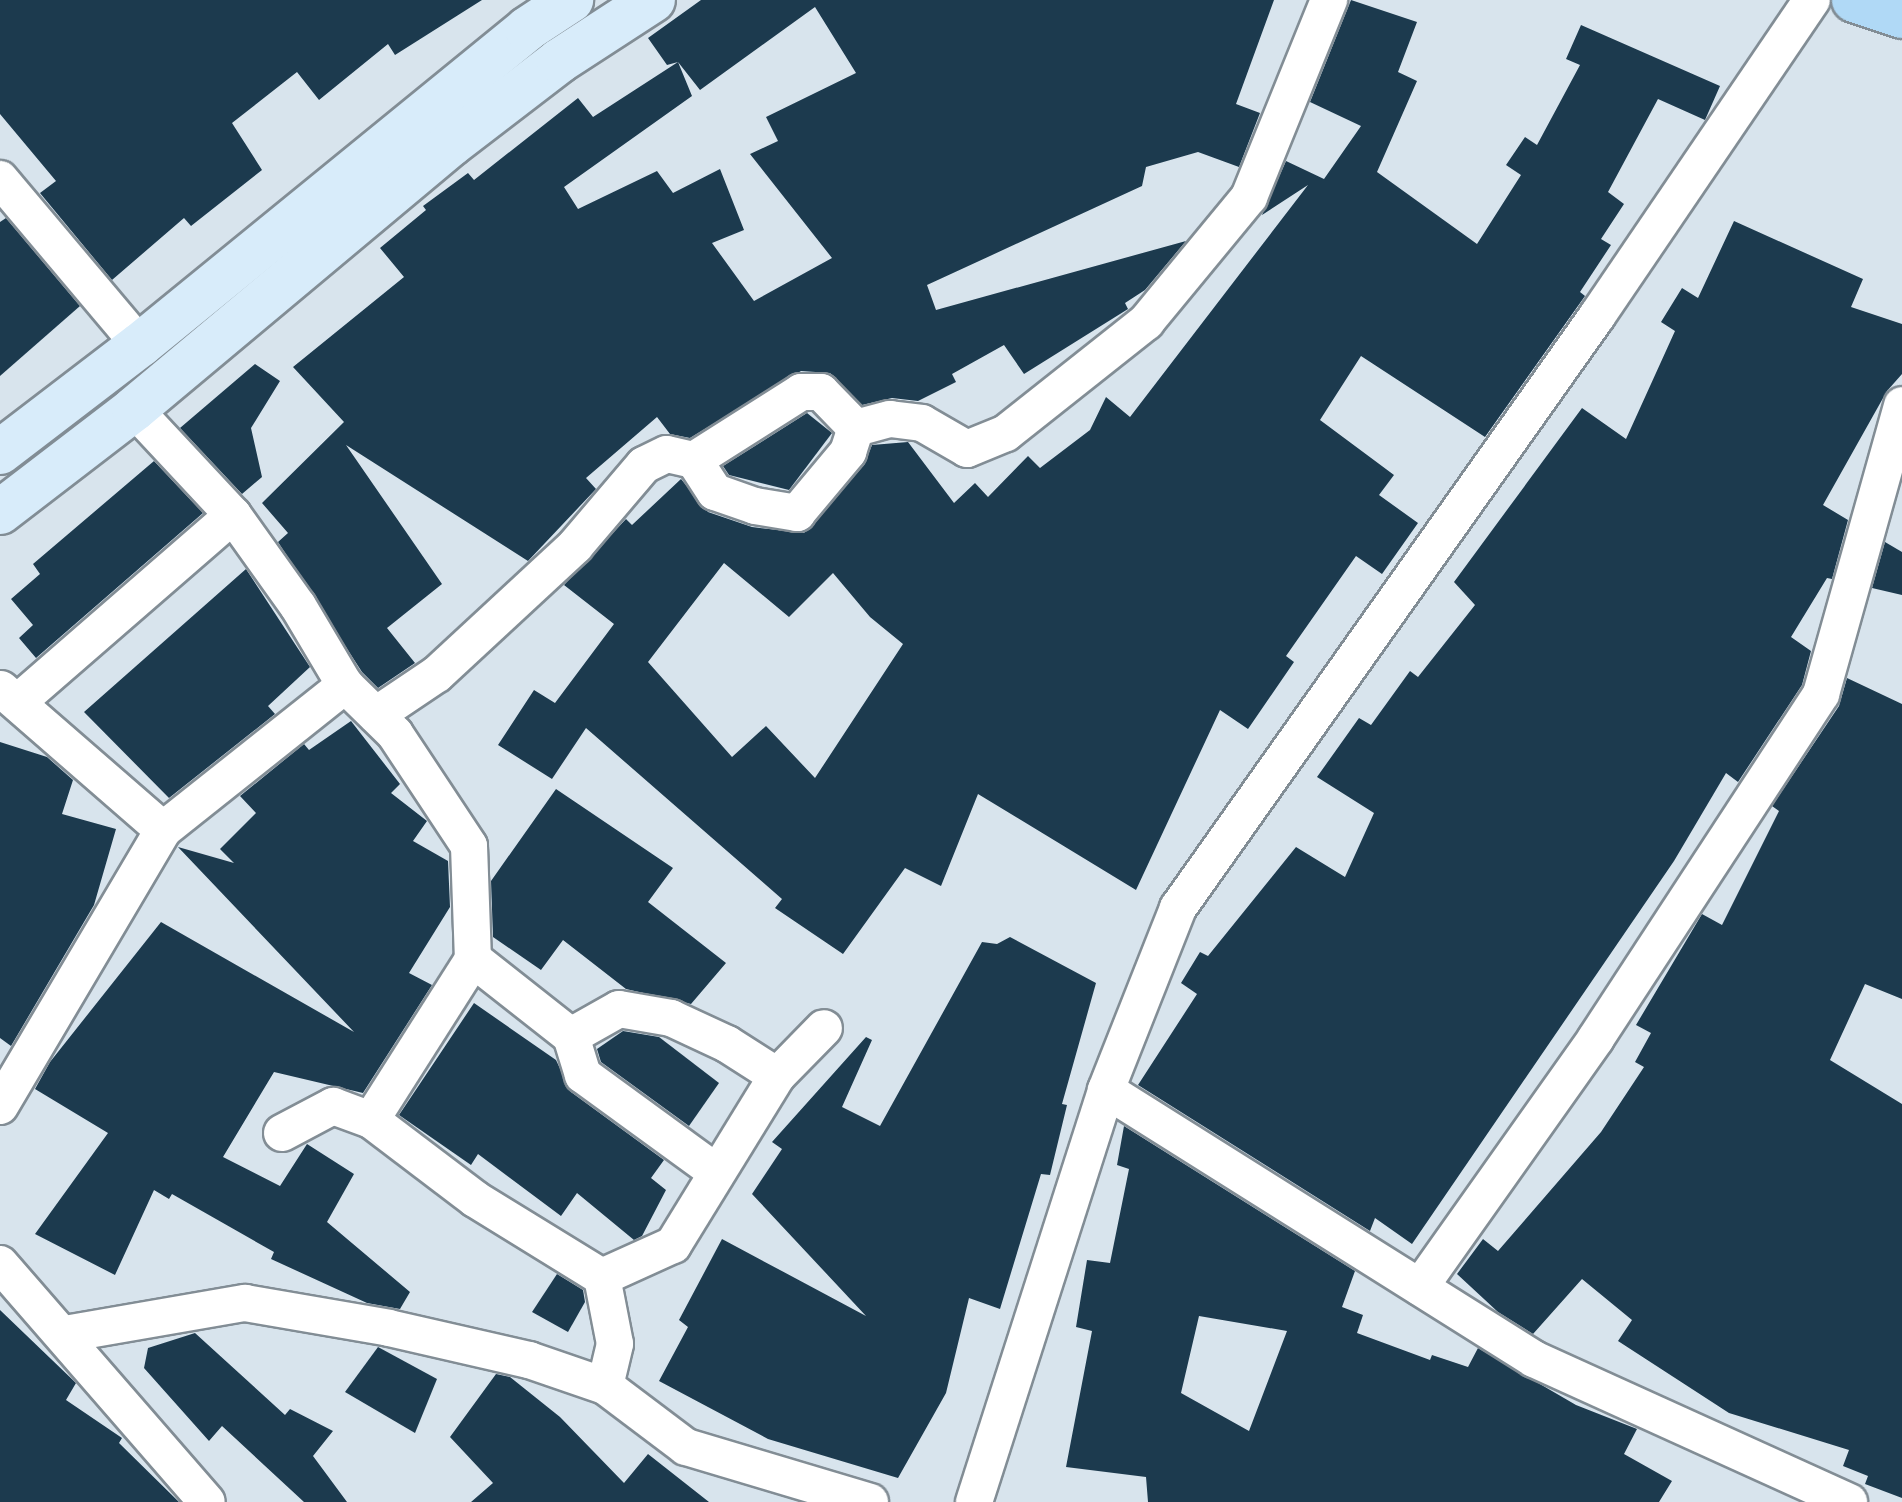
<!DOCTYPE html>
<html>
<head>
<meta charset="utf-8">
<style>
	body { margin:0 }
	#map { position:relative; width:1902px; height:1502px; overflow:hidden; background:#d8e4ed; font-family:Quicksand,sans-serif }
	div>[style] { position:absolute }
	.building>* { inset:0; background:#1c3a4e }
	.roads { filter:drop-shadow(2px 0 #828d95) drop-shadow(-2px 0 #828d95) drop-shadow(0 2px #828d95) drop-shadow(0 -2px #828d95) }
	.street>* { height:36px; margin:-18px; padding:0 18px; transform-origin:18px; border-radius:18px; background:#fff }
	.secondary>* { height:44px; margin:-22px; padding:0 22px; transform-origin:22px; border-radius:22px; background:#d8ecfa }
	.primary>* { height:44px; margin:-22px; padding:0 22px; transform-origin:22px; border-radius:22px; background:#b0d9f6 }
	span { translate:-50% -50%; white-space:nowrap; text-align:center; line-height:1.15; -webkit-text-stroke:8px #d8e4ed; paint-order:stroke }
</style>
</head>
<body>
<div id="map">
	<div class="building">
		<i style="clip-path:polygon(0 0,482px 0,395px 55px,388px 44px,319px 100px,297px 72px,232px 123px,262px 170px,191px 226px,184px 218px,112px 280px,40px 193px,56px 181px,0 114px)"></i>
		<i style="clip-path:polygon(evenodd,701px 0,1274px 0,1236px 104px,1260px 113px,1239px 167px,1198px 152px,1146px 167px,1142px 186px,927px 285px,936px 310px,1186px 241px,1145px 290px,1125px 303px,1128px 309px,1024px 374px,1004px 345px,952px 374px,956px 382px,918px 401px,892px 398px,862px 405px,830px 373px,801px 371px,690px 438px,670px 434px,657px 417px,586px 478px,596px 489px,528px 561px,346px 445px,442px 584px,387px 628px,415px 663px,378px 688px,362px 672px,278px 542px,288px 533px,262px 503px,344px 422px,293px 367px,404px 277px,380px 248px,426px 210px,423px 206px,468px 173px,474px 180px,578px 98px,593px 117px,678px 62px,667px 65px,648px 38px,701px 0,815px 7px,856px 73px,766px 117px,778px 141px,750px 154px,832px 258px,754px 301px,712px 243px,744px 230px,720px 169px,673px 193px,657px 171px,578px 209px,564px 187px,692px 96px,678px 62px,700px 90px,815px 7px)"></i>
		<i style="clip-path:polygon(evenodd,1351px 0,1417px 22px,1398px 72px,1417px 81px,1377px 172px,1477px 244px,1521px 175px,1506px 165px,1525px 137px,1537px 145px,1580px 65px,1566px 59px,1581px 25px,1720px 86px,1705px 120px,1658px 99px,1608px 192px,1624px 204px,1601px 239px,1611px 245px,1580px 292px,1585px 296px,1485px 437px,1361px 356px,1320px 420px,1394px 475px,1379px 495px,1418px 523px,1382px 574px,1356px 556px,1286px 656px,1294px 662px,1248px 729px,1220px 710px,1136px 890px,978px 794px,941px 886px,905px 868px,843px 954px,775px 908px,782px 899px,586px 728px,552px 779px,498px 745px,534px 690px,555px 703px,614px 624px,564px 585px,626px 519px,632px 525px,681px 479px,708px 512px,752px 527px,804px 533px,864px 465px,872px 445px,908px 442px,954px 503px,975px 483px,988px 497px,1028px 456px,1040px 468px,1090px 430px,1106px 397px,1130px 417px,1308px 185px,1262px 215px,1286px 161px,1324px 179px,1361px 126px,1310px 102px,1351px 0,724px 563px,789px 617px,833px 573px,870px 617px,903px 644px,815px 778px,766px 726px,732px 757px,648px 662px,724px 563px)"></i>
		<i style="clip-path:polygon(6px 218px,80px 306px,0 376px,0 222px)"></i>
		<i style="clip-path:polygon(1734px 221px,1863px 279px,1851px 307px,1902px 324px,1902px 374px,1887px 391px,1823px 505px,1848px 520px,1832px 579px,1827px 578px,1791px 637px,1811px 651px,1802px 685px,1738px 782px,1726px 773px,1674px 861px,1412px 1244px,1375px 1218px,1370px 1231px,1138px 1085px,1197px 994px,1181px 983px,1200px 952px,1208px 956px,1296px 847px,1345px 877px,1374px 813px,1317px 777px,1359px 718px,1371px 725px,1410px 671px,1418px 677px,1475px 605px,1454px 582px,1582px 408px,1626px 439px,1675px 331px,1661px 322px,1682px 288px,1698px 298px)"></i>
		<i style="clip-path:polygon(255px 364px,280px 381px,251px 428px,262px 477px,242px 494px,180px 428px)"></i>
		<i style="clip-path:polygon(807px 413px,832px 433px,789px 490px,729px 475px,723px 466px)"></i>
		<i style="clip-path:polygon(154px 461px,203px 513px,36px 658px,19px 638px,33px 625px,11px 599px,40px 574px,33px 564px)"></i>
		<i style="clip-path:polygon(1885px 542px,1902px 552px,1902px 595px,1872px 588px)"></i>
		<i style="clip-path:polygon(246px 569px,310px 667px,268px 706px,275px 714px,169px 798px,84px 712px)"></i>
		<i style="clip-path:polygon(1847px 678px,1902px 704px,1902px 999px,1865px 984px,1830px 1060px,1902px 1104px,1902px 1498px,1865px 1484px,1868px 1476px,1843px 1466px,1849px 1450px,1729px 1413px,1618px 1341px,1632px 1320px,1582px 1279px,1533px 1334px,1498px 1312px,1457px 1274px,1483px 1239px,1498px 1251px,1601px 1132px,1644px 1067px,1635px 1062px,1651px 1033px,1636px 1025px,1702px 914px,1722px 925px,1779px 811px,1772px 806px,1839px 706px)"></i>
		<i style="clip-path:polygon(351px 721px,400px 784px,391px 793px,427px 821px,413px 841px,448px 861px,450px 907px,409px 973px,432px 985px,363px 1093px,274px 1072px,223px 1157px,280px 1186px,307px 1144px,354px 1174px,327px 1222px,410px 1292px,400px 1309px,367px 1303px,271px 1259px,274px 1252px,172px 1194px,169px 1199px,154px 1190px,115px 1275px,35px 1234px,108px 1133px,35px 1089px,50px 1062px,161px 922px,354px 1032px,178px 847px,234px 863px,220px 849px,256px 813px,240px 796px,304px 744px,309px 750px)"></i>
		<i style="clip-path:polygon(0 742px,47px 757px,73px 780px,62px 814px,116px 829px,94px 905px,11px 1046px,0 1038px)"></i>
		<i style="clip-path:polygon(556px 789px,673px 868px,648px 902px,726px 963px,691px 1004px,626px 989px,563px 940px,541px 970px,493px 937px,491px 881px)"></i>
		<i style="clip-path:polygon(1010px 937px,1096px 983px,1062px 1104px,1067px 1105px,1050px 1175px,1041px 1174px,1000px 1309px,969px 1298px,946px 1393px,898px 1478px,768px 1439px,659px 1381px,688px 1327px,679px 1320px,722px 1239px,866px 1316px,752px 1194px,782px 1149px,772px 1142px,866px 1037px,872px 1040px,842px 1107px,880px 1126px,982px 942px,997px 944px)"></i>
		<i style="clip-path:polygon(474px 1003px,556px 1060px,571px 1092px,664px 1160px,651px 1178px,666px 1190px,642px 1236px,634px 1240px,577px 1193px,561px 1216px,478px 1154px,471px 1165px,399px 1115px)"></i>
		<i style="clip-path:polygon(623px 1031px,659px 1037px,719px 1083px,689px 1126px,601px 1062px,597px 1049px)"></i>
		<i style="clip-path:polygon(evenodd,1124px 1126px,1355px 1271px,1342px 1307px,1363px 1315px,1357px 1333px,1430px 1360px,1432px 1355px,1468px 1367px,1478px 1348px,1576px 1405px,1637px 1429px,1624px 1454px,1672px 1481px,1659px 1502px,1148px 1502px,1146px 1477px,1066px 1467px,1092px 1331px,1076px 1327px,1087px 1260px,1110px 1263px,1129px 1169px,1117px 1165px,1124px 1126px,1199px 1316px,1287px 1331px,1249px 1431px,1181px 1393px,1199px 1316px)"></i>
		<i style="clip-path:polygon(557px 1274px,583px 1290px,585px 1302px,568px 1332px,532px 1312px)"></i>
		<i style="clip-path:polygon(0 1310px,76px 1383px,66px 1400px,122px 1438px,119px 1443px,179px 1502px,0 1502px)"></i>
		<i style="clip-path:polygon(195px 1333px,285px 1415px,290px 1409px,333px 1431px,313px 1456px,347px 1502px,304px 1502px,222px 1426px,209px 1441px,144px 1368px,148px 1348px)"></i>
		<i style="clip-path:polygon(378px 1347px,437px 1379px,415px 1433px,345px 1392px)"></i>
		<i style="clip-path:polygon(496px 1374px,510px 1377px,560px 1417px,624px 1483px,648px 1454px,709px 1502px,471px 1502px,493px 1483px,450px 1437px)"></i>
	</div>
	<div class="roads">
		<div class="street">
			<i style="left:0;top:179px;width:217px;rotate:49.9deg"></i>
			<i style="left:134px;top:409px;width:145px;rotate:47deg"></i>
			<i style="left:233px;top:515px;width:112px;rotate:54.5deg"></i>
			<i style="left:298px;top:606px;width:92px;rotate:59.3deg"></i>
			<i style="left:345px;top:685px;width:70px;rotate:44.4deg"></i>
			<i style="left:395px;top:734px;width:134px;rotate:56.5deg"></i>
			<i style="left:469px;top:846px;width:113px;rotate:88deg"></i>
			<i style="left:473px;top:959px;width:125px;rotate:38.2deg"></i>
			<i style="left:571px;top:1036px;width:55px;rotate:-29.4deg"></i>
			<i style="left:619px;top:1009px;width:53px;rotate:9.8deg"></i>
			<i style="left:671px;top:1018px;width:62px;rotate:24.9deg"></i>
			<i style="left:727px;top:1044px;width:59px;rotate:32.6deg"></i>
			<i style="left:777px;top:1076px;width:67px;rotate:-45.6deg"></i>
			<i style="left:694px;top:460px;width:38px;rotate:57deg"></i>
			<i style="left:715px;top:492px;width:42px;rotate:19.3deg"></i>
			<i style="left:755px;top:506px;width:43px;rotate:9.5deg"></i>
			<i style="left:797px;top:513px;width:80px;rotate:-50.1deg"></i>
			<i style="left:848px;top:452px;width:25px;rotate:-72deg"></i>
			<i style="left:1px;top:689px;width:215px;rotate:41deg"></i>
			<i style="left:18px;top:702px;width:285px;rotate:-41deg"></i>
			<i style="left:376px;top:715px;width:73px;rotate:-33.9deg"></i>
			<i style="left:437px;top:674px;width:188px;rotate:-42.8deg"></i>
			<i style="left:575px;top:546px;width:106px;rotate:-49.6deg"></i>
			<i style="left:644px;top:465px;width:25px;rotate:-26deg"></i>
			<i style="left:667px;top:454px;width:28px;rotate:13deg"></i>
			<i style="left:694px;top:460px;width:127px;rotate:-32.4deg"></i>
			<i style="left:801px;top:392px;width:20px"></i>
			<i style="left:821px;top:392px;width:50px;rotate:45.8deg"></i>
			<i style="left:856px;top:428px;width:35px;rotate:-15deg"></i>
			<i style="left:890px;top:419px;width:32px;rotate:7deg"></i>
			<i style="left:922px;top:423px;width:52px;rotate:30deg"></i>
			<i style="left:967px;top:449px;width:42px;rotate:-22.3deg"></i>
			<i style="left:1006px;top:433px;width:179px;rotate:-38.4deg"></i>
			<i style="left:1146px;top:322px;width:162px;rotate:-50.5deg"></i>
			<i style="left:1249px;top:197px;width:213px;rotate:-67.9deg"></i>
			<i style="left:571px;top:1036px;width:41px;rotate:72.9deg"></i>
			<i style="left:583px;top:1075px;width:165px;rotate:36.1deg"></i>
			<i style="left:1106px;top:1090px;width:506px;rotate:32.15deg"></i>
			<i style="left:1534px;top:1359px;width:346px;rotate:24.4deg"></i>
			<i style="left:0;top:1106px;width:321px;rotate:-59.4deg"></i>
			<i style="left:163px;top:830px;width:233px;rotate:-38.5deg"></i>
			<i style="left:371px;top:1120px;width:191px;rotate:-57.6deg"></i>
			<i style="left:282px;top:1133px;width:58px;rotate:-27.9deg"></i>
			<i style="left:333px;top:1106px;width:40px;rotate:20.2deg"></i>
			<i style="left:371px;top:1120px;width:131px;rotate:37.2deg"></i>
			<i style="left:475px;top:1199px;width:149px;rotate:31.6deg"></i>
			<i style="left:602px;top:1277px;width:68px;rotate:79deg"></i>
			<i style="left:615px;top:1344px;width:43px;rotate:103.4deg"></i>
			<i style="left:0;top:1264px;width:315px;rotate:49deg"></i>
			<i style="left:602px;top:1277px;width:78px;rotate:-24.3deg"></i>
			<i style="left:673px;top:1245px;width:198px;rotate:-58.4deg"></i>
			<i style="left:1420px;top:1287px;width:305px;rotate:-54.7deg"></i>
			<i style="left:1596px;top:1038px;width:411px;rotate:-56.8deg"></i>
			<i style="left:1821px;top:694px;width:300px;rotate:-74.3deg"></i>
			<i style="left:65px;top:1334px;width:183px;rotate:-9.8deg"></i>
			<i style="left:245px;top:1303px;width:146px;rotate:9.8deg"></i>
			<i style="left:389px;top:1328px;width:144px;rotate:12.9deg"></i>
			<i style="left:529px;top:1360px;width:80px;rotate:18.9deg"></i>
			<i style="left:605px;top:1386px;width:101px;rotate:37deg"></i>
			<i style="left:686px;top:1447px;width:192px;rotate:16.6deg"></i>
			<i style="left:974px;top:1502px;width:433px;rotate:-72.2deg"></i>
			<i style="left:1106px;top:1090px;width:196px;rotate:-68.4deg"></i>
			<i style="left:1178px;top:908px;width:725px;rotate:-54.71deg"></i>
			<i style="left:1597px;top:316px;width:382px;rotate:-55.8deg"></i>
		</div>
		<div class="secondary">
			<i style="left:0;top:452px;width:176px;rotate:-37.4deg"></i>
			<i style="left:140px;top:345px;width:500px;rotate:-39.2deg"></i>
			<i style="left:527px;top:29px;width:53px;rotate:-33.4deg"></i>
			<i style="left:0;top:512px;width:169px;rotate:-37.5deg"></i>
			<i style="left:134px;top:409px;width:413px;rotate:-39.9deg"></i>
			<i style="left:451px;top:144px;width:136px;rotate:-37.5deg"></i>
			<i style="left:559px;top:61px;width:112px;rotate:-33deg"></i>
		</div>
		<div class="primary">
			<i style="left:1854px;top:0;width:51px;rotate:18.4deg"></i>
		</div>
	</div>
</div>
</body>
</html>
